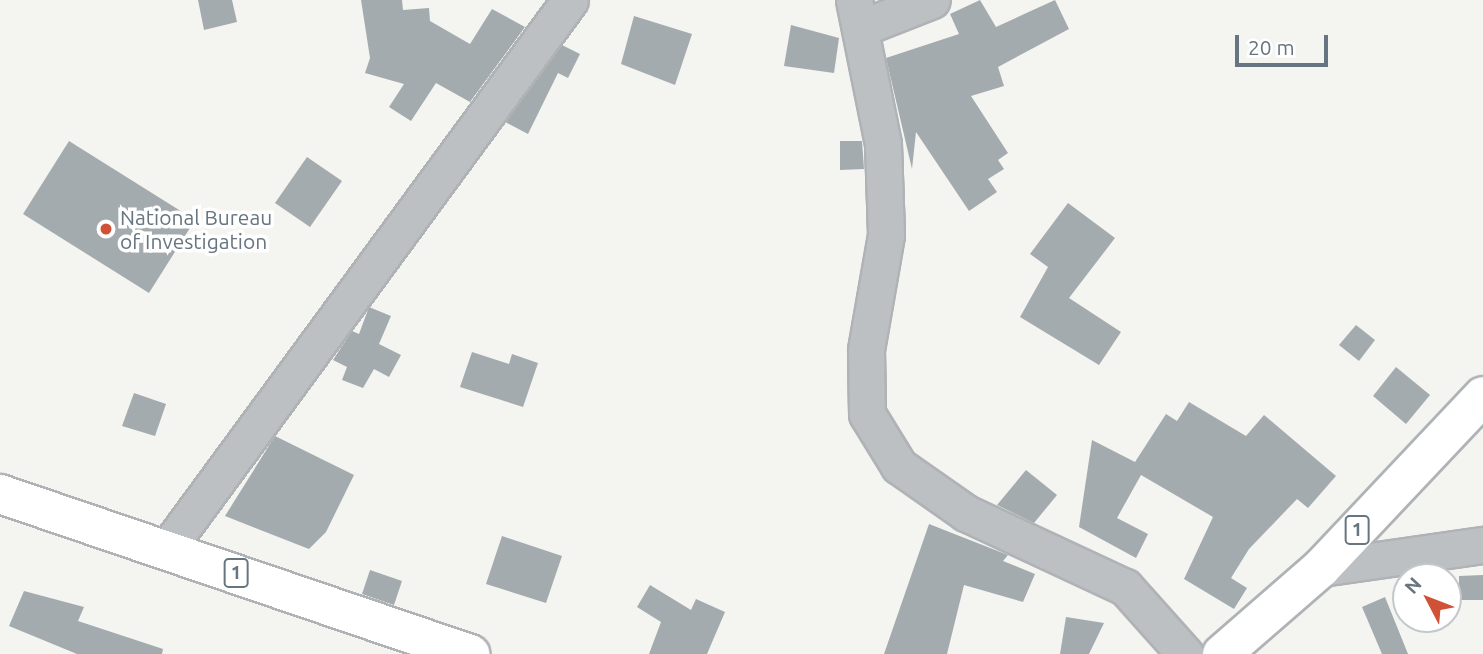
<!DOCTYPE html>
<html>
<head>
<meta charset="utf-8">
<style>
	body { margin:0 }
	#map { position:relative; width:1483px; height:654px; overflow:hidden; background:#f4f4f1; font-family:Ubuntu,sans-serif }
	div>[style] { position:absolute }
	.building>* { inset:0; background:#a4abaf }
	.roads { filter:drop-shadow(2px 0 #afb3b6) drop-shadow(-2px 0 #afb3b6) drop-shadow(0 2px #afb3b6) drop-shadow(0 -2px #afb3b6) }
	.minor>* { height:35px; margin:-17.5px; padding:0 17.5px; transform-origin:17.5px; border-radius:17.5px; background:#bcc0c3 }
	.highway>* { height:38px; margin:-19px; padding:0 19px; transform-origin:19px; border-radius:19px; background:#fff }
	.dots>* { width:19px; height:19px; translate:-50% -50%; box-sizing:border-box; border:4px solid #fff; border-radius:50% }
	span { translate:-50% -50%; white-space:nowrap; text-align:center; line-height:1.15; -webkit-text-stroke:7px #fff; paint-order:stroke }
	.shield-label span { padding:2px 5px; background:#fff; border:2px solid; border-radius:5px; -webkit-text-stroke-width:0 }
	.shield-label { font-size:19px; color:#66757f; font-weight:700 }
	.poi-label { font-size:21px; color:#66757f }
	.left { translate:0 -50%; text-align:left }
	.north { position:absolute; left:1392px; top:563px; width:70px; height:70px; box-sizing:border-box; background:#fff; border:2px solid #c2c8cc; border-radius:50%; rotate:312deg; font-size:19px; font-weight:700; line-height:28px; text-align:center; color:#66757f }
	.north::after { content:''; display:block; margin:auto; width:24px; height:32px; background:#d05136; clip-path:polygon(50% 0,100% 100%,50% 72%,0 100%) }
	.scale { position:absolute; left:1235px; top:35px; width:93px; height:32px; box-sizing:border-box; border:4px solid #66757f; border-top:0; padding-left:9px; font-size:21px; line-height:24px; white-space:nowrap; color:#66757f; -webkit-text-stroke:5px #fff; paint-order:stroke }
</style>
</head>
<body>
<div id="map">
	<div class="building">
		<i style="clip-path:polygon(198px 0,232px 0,237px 22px,204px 30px)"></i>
		<i style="clip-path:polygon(361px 0,402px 0,403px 10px,429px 8px,430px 21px,470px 44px,492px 9px,525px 27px,470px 102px,436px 83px,411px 121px,389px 107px,404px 84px,365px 73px,370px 58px)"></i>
		<i style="clip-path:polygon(980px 0,996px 27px,1055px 0,1069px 29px,998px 67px,1004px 86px,971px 96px,1008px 153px,998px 160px,1004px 169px,988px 179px,997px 192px,969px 211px,916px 132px,912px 169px,886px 58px,959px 34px,950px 14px)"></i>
		<i style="clip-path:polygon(634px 16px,692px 34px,675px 85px,621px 64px)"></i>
		<i style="clip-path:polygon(791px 25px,839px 38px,834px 73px,784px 66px)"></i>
		<i style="clip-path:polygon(562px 45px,580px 54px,568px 78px,558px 73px,528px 134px,505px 122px)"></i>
		<i style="clip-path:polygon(69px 141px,195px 220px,149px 293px,23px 214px)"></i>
		<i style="clip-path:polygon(840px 141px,862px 141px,864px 169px,840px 170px)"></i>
		<i style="clip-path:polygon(307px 157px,342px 181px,310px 227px,275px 203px)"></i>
		<i style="clip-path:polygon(1068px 203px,1115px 238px,1069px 298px,1121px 332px,1099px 365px,1020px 317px,1048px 267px,1030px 254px)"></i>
		<i style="clip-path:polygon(369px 307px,391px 316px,379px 344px,401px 355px,389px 377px,374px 369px,363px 388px,342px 380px,347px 367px,333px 360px,352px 331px,359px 334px)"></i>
		<i style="clip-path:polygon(1356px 325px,1375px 340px,1359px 361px,1339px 345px)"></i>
		<i style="clip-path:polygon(472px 352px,509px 364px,512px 354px,538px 363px,523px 407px,460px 387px)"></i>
		<i style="clip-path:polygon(1396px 367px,1430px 395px,1406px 424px,1373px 396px)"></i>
		<i style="clip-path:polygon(134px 393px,166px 404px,155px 436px,122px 426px)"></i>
		<i style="clip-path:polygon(1189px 402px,1246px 436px,1264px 415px,1336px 476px,1308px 508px,1297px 499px,1249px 549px,1231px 578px,1247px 588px,1234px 609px,1184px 579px,1213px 517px,1141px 475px,1117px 518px,1148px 534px,1136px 558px,1079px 527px,1092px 440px,1135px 462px,1166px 414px,1177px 421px)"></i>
		<i style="clip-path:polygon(275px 436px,354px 475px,326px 532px,309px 549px,225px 516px)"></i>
		<i style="clip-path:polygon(1026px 470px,1057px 495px,1034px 523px,997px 505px)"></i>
		<i style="clip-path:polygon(929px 524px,1008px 555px,1003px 561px,1035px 574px,1023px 602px,964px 585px,947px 654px,884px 654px)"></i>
		<i style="clip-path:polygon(502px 536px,562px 556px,546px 603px,486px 584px)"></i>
		<i style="clip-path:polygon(370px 570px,402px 581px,394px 605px,362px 594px)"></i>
		<i style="clip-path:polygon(1483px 575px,1483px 600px,1459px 600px,1459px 576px)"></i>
		<i style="clip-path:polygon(650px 585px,691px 610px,696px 599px,725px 612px,707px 654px,649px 654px,661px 622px,637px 607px)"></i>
		<i style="clip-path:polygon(24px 591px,84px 607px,78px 621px,163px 649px,162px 654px,77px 654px,9px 626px)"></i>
		<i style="clip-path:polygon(1385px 597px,1408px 654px,1382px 654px,1362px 607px)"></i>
		<i style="clip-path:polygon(1066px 617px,1104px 623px,1089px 654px,1060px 654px)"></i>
	</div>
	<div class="roads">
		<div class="minor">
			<i style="left:854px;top:0;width:147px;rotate:78.6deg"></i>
			<i style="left:883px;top:144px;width:91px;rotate:88.1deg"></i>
			<i style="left:886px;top:235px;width:117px;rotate:99.9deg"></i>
			<i style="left:866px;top:350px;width:64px;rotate:89.1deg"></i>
			<i style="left:867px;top:414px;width:61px;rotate:58.4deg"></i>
			<i style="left:899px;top:466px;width:82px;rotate:35deg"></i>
			<i style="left:966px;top:513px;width:175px;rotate:25deg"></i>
			<i style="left:1125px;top:587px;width:90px;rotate:48.2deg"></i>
			<i style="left:861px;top:28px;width:76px;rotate:-21.5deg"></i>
			<i style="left:166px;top:550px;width:682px;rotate:-53.7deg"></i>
			<i style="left:1321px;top:568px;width:164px;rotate:-8.1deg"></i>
		</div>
		<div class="highway">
			<i style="left:0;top:494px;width:497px;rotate:18.8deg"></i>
			<i style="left:1222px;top:654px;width:131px;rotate:-41deg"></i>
			<i style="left:1321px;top:568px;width:236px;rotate:-46.7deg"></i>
		</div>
	</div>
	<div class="dots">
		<i style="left:106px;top:229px;background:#d05136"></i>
	</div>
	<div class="shield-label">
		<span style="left:1357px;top:530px">1</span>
		<span style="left:236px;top:573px">1</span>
	</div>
	<div class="poi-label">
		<span class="left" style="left:120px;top:229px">National Bureau<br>of Investigation</span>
	</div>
	<div class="north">N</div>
	<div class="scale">20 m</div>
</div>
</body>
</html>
